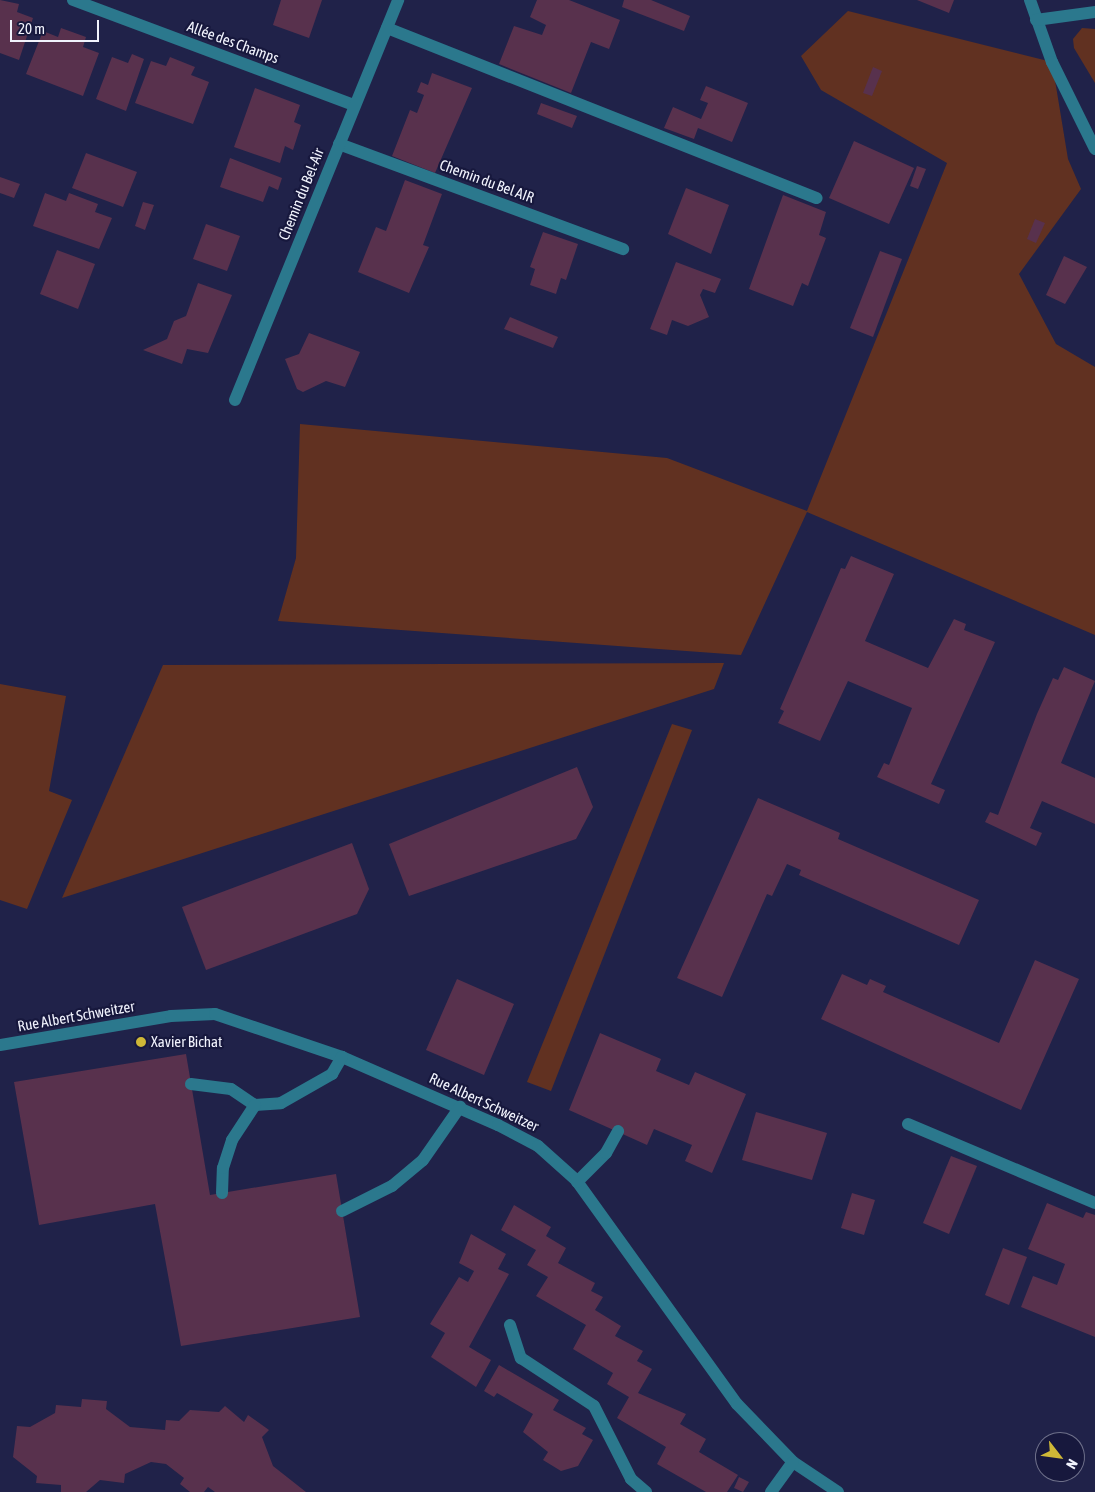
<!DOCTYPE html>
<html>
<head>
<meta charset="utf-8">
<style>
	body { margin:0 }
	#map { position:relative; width:1095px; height:1492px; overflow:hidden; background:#202249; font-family:"Asap Condensed",sans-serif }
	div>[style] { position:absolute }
	.green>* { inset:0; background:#613121 }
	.building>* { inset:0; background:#58314d }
	.minor>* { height:12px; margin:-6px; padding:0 6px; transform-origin:6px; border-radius:6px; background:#2b788d }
	.dots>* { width:14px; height:14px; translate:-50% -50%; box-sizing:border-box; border:2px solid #17183d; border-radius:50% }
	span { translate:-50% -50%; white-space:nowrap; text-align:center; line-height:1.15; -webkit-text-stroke:4.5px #17183d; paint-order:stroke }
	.street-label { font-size:15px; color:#f1f3fd }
	.poi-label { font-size:15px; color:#f1f3fd }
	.left { translate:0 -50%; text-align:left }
	.north { position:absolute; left:1035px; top:1432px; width:50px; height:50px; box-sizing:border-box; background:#17183d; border:1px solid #6e708a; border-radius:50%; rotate:120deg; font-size:14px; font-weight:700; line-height:20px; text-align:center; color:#f1f3fd }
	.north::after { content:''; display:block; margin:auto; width:18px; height:22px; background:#cfb837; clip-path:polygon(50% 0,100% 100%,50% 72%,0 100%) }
	.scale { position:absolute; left:10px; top:20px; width:89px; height:22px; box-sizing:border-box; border:2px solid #f1f3fd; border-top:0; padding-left:6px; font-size:15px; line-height:18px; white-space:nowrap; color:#f1f3fd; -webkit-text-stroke:4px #17183d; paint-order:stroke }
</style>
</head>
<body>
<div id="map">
	<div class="green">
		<i style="clip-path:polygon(848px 11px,1052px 62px,1068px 159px,1081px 189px,1019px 274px,1056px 344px,1095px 367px,1095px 635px,807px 512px,741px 655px,278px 621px,296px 558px,300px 424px,667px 458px,807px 511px,947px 163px,821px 90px,801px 56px)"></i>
		<i style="clip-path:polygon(1082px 28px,1095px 29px,1095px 83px,1074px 48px,1073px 39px)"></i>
		<i style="clip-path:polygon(724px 663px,714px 689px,62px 898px,163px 665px)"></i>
		<i style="clip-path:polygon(0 684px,66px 696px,49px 791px,72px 800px,27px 909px,0 900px)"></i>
		<i style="clip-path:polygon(672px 724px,692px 730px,551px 1091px,527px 1082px)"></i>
	</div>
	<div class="building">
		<i style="clip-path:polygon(0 0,19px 4px,17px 12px,33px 18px,19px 60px,0 53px)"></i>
		<i style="clip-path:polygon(281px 0,322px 0,309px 38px,273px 25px)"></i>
		<i style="clip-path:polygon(537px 0,569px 0,620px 20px,609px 49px,591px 42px,571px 93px,499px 64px,514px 26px,542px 35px,546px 25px,530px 17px)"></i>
		<i style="clip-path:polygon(624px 0,651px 0,690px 16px,684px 31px,622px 7px)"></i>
		<i style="clip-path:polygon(917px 0,954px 0,949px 13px)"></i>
		<i style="clip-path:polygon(61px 28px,86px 37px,83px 47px,99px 53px,83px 96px,26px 74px,43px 31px,58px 37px)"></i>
		<i style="clip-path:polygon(132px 54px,144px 59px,126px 111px,96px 99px,112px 57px,128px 63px)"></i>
		<i style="clip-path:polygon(170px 57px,195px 67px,191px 75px,209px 82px,193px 124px,135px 103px,151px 61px,166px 66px)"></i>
		<i style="clip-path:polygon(873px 67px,882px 71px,872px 96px,863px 93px)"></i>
		<i style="clip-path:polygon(432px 73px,472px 88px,435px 173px,392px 156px,410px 110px,417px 113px,424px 95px,417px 92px,421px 82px,428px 85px)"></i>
		<i style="clip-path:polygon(706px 86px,748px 103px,732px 142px,698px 128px,694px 139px,664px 128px,673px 107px,701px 119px,708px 103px,700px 100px)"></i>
		<i style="clip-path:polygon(255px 88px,300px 105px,294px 122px,301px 125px,293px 150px,285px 146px,280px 163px,234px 147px)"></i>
		<i style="clip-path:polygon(541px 103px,577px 116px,572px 128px,537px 114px)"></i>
		<i style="clip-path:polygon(854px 141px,914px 168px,889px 224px,829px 198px)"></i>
		<i style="clip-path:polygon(86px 153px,137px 172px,123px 207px,72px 188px)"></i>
		<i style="clip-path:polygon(230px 158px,282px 178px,278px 190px,269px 186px,263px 202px,220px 187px)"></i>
		<i style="clip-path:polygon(917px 166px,926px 169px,918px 189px,910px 186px)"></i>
		<i style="clip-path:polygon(0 177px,20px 184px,14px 198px,0 193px)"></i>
		<i style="clip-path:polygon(405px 180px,442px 194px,423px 245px,429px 247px,409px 293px,358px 272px,376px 227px,386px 231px)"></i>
		<i style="clip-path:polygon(686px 188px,729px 205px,711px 254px,668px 234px)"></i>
		<i style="clip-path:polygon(45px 193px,66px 201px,69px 193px,98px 204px,95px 212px,112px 218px,99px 249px,33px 226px)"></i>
		<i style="clip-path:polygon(783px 195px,826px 212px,819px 235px,826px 238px,808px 286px,802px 283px,793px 306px,749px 289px)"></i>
		<i style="clip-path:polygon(143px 202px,154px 205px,145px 230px,135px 226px)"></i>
		<i style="clip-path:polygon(1035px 219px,1045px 223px,1036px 243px,1027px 239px)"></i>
		<i style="clip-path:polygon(206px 224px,240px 236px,227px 271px,193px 259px)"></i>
		<i style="clip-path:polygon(543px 232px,578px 244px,566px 280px,561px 278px,556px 294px,530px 285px,535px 269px,530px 267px)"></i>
		<i style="clip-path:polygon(57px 250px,95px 264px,78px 309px,40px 294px)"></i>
		<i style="clip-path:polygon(880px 251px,902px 259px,873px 337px,850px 328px)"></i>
		<i style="clip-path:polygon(1064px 256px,1087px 267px,1065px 304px,1046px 295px)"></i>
		<i style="clip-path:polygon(676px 262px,721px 279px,715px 293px,703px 289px,700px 295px,709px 317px,688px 326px,672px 320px,667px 335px,650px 329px)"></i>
		<i style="clip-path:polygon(198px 283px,232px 295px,208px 353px,187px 349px,182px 364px,143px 350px,167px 339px,174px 321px,186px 316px)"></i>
		<i style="clip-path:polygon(510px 317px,558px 337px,553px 348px,504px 329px)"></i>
		<i style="clip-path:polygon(309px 333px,360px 352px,345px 387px,326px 381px,303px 392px,297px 389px,285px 359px,299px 354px)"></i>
		<i style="clip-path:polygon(851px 556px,894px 574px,865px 641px,928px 668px,954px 619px,966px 624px,964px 630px,995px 642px,931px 784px,945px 790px,939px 804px,877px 777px,884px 763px,889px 765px,912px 708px,848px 681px,820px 741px,778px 723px,784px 711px,780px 709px,841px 568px,845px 569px)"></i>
		<i style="clip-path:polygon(1064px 667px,1095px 681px,1061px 763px,1095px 778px,1095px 824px,1042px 801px,1030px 828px,1042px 833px,1036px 846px,985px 822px,990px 812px,998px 815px,1037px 714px,1053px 678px,1058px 680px)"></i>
		<i style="clip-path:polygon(577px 767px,593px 807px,576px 839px,409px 896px,389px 844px)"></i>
		<i style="clip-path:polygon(758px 798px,840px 833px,838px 839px,979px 900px,959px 945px,799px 875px,801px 870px,787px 864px,772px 896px,767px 894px,722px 997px,677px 978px)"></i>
		<i style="clip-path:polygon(352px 843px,369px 889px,357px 914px,206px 970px,182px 907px)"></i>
		<i style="clip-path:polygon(1035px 960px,1079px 979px,1021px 1110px,821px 1019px,842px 974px,867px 985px,870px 979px,886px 986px,883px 992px,999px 1043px)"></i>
		<i style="clip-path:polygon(457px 979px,514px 1004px,484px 1075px,426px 1050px)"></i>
		<i style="clip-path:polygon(600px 1033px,661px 1059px,656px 1071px,689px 1085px,695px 1072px,746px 1094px,712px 1173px,685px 1161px,692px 1145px,654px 1129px,647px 1145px,569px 1110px)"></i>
		<i style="clip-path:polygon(186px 1054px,210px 1195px,336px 1174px,360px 1317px,181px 1346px,155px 1204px,39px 1225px,14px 1082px)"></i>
		<i style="clip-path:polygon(756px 1112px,827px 1133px,812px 1180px,742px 1160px)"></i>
		<i style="clip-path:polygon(951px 1156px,977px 1166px,949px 1234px,923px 1223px)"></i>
		<i style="clip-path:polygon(852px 1193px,875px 1200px,864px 1235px,841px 1228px)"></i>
		<i style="clip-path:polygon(1047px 1203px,1083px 1218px,1086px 1212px,1095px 1215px,1095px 1337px,1021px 1307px,1033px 1276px,1057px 1285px,1065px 1264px,1028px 1249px)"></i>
		<i style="clip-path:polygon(514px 1205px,551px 1227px,546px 1236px,566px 1248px,558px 1263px,595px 1283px,591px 1291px,603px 1297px,595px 1310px,621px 1326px,615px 1336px,643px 1351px,637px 1361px,652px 1369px,638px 1393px,686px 1414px,680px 1424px,706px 1439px,699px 1452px,738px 1475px,727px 1492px,706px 1492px,657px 1464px,666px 1447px,617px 1418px,629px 1397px,607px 1384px,613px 1373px,573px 1349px,586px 1325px,536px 1296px,548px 1277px,527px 1265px,536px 1250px,501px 1230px)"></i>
		<i style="clip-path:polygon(471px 1234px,506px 1254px,498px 1269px,509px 1274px,469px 1347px,491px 1360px,476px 1387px,431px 1357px,445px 1333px,430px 1324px,459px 1277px,468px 1282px,474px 1271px,459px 1263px)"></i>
		<i style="clip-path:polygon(1003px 1248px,1027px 1257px,1009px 1305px,985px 1295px)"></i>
		<i style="clip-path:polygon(499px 1365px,559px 1400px,553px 1410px,586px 1428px,582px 1434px,593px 1440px,578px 1466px,561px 1471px,543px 1460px,548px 1452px,523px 1432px,533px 1414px,497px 1393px,494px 1397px,484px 1391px)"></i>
		<i style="clip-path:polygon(82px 1399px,107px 1401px,106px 1409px,130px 1427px,165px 1430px,166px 1420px,179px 1421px,190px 1410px,219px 1412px,225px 1406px,244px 1422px,248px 1415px,269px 1430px,262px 1437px,273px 1466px,306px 1492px,215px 1492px,208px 1487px,204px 1492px,190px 1492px,180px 1484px,184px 1478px,166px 1464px,151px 1462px,125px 1474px,124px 1483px,100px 1480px,86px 1492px,61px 1492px,61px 1485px,36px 1483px,37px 1476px,13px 1457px,17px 1426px,30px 1427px,55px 1413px,56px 1405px,81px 1407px)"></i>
		<i style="clip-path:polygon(739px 1477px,749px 1482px,743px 1492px,734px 1488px)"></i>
	</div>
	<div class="minor">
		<i style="left:73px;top:0;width:300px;rotate:20.5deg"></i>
		<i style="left:1030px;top:0;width:66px;rotate:70.5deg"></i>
		<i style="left:1052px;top:62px;width:97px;rotate:63.7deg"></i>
		<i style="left:1036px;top:20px;width:60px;rotate:-7.7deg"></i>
		<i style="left:387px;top:28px;width:462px;rotate:21.6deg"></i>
		<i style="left:339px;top:144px;width:303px;rotate:20.3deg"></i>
		<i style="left:235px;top:400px;width:432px;rotate:-67.8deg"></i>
		<i style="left:0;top:1045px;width:173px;rotate:-9.6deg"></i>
		<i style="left:171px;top:1016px;width:44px;rotate:-2.6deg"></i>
		<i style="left:215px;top:1014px;width:134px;rotate:18.7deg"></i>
		<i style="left:342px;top:1057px;width:170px;rotate:23.6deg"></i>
		<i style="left:498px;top:1125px;width:45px;rotate:27.7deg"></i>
		<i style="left:538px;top:1146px;width:51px;rotate:41.8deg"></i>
		<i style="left:576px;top:1180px;width:276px;rotate:54.3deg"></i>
		<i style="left:737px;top:1404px;width:81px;rotate:46deg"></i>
		<i style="left:793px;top:1462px;width:54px;rotate:33.7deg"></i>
		<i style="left:191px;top:1084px;width:40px;rotate:7.1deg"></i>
		<i style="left:231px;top:1089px;width:29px;rotate:34deg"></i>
		<i style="left:255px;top:1105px;width:26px;rotate:-4deg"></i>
		<i style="left:281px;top:1103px;width:59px;rotate:-29.6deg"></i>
		<i style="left:332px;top:1074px;width:20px;rotate:-60deg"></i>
		<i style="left:908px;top:1124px;width:203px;rotate:22.9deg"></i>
		<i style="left:577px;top:1182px;width:41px;rotate:-45deg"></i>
		<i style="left:606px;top:1153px;width:25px;rotate:-61deg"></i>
		<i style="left:222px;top:1193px;width:25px;rotate:-88deg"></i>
		<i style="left:223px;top:1168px;width:29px;rotate:-72deg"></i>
		<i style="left:232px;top:1140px;width:42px;rotate:-56.7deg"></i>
		<i style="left:342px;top:1211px;width:56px;rotate:-26.6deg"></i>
		<i style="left:392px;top:1186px;width:40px;rotate:-40deg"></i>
		<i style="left:423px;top:1160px;width:65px;rotate:-55.1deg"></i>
		<i style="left:510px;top:1325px;width:35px;rotate:72deg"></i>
		<i style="left:521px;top:1358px;width:87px;rotate:33.3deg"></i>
		<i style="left:594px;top:1406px;width:82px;rotate:63.1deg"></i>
		<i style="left:631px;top:1479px;width:20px;rotate:41deg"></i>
		<i style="left:771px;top:1492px;width:37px;rotate:-54deg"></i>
	</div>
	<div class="dots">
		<i style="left:141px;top:1042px;background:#cfb837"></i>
	</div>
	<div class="street-label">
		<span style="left:233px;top:42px;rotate:20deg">Allée des Champs</span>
		<span style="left:487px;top:181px;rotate:20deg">Chemin du Bel AIR</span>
		<span style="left:301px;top:194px;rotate:-68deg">Chemin du Bel-Air</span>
		<span style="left:76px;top:1016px;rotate:-10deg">Rue Albert Schweitzer</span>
		<span style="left:484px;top:1102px;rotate:25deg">Rue Albert Schweitzer</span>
	</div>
	<div class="poi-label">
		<span class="left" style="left:151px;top:1042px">Xavier Bichat</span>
	</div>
	<div class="north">N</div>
	<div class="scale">20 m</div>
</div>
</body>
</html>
